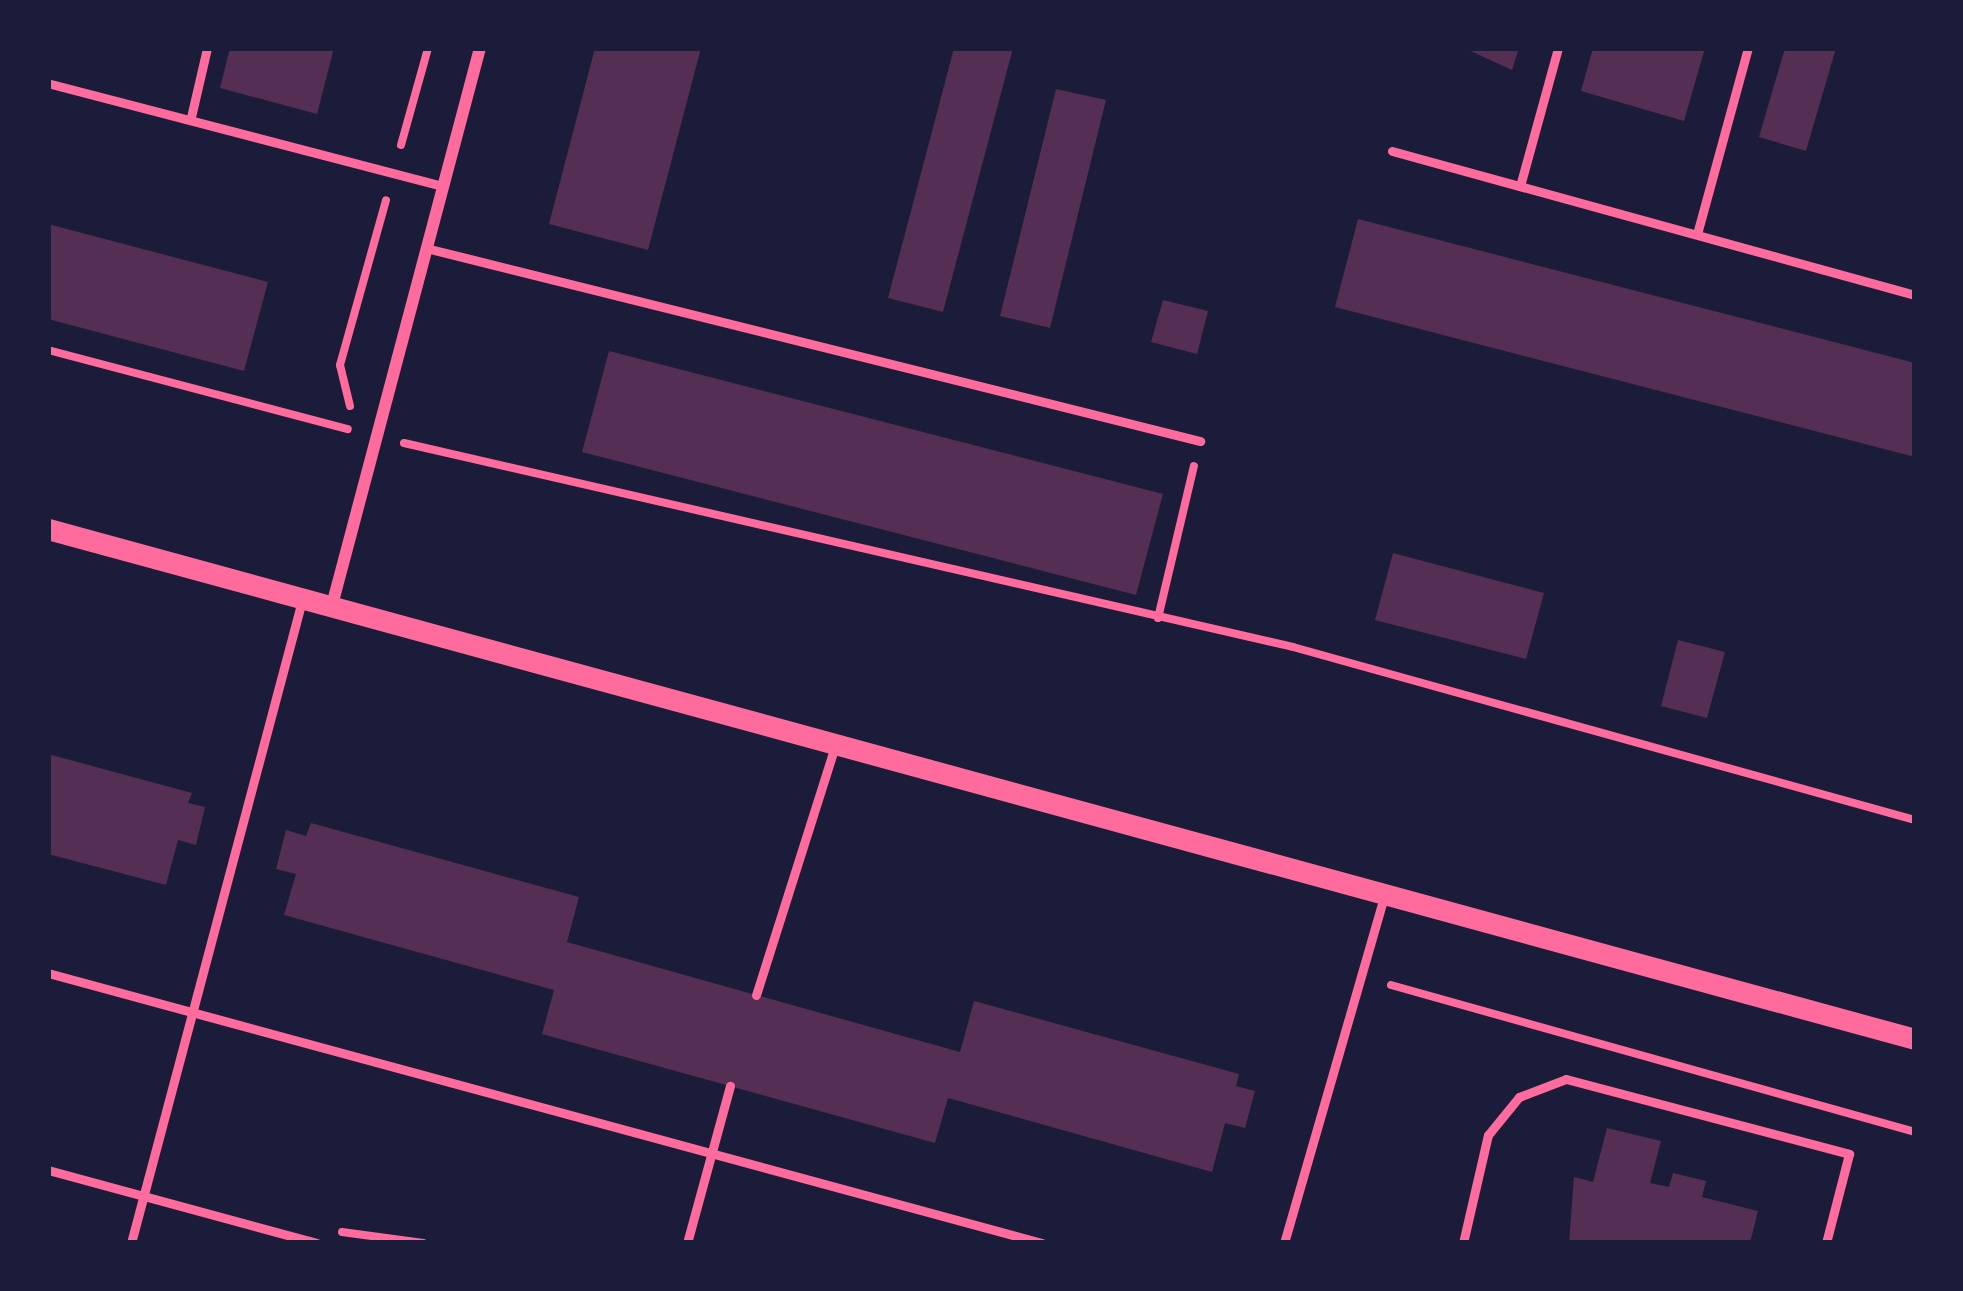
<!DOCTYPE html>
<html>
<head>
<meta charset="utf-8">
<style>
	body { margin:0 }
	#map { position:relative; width:1963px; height:1291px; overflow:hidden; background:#1b1b3a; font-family:Commissioner,sans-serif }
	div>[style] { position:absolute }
	.building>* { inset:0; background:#542f53 }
	.path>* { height:8px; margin:-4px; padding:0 4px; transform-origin:4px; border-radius:4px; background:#ff6b9d }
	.service>* { height:9px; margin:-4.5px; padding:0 4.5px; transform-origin:4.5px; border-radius:4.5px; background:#ff6b9d }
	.minor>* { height:12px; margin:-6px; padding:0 6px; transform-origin:6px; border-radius:6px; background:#ff6b9d }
	.tertiary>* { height:21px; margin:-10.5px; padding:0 10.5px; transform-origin:10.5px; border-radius:10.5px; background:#ff6b9d }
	span { translate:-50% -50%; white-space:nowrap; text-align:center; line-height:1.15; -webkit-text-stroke:10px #1b1b3a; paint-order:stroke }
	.frame { position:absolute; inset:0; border:51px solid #1b1b3a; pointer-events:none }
</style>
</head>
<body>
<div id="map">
	<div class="building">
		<i style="clip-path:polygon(230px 48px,334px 48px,317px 114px,220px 88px)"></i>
		<i style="clip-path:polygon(595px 48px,701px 48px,648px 250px,549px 224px)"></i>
		<i style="clip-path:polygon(954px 48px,1013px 48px,943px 312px,888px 298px)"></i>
		<i style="clip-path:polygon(1464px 48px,1519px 48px,1512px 70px)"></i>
		<i style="clip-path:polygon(1593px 48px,1705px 48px,1684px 121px,1581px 91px)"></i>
		<i style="clip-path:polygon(1785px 48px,1836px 48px,1806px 151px,1759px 137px)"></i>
		<i style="clip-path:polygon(1056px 89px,1106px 100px,1050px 328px,1000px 316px)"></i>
		<i style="clip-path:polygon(1358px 219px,1915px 363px,1915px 457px,1335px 307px)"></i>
		<i style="clip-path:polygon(48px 224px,268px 282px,244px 371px,48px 319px)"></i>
		<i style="clip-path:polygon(1163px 300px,1208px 311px,1197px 354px,1151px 342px)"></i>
		<i style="clip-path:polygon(609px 351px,1163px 494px,1136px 595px,582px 452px)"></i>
		<i style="clip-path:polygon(1393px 553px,1544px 593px,1526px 659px,1375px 620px)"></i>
		<i style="clip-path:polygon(1678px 640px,1725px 652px,1707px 718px,1661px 706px)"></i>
		<i style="clip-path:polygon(48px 754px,192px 793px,188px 803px,205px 807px,196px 845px,178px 840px,166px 885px,48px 854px)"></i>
		<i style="clip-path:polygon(311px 823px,579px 897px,567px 942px,960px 1052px,974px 1001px,1239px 1074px,1236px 1086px,1255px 1091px,1245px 1128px,1225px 1123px,1212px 1172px,948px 1098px,935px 1143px,542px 1034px,554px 990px,284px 915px,296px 874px,276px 869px,286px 830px,306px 836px)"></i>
		<i style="clip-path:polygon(1607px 1128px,1661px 1141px,1650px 1183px,1669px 1187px,1673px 1173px,1706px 1181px,1702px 1197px,1758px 1211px,1750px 1243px,1569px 1243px,1574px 1177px,1593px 1182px)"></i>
	</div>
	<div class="path">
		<i style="left:401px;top:145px;width:101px;rotate:-74.4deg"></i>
		<i style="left:48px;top:350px;width:310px;rotate:14.8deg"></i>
		<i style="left:350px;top:406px;width:42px;rotate:-103.7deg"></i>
		<i style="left:340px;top:365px;width:171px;rotate:-74.4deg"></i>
		<i style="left:404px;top:443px;width:912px;rotate:12.92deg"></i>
		<i style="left:1293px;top:647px;width:646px;rotate:15.54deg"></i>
		<i style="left:1158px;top:618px;width:156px;rotate:-76.7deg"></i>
		<i style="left:1391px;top:985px;width:544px;rotate:15.67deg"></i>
		<i style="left:342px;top:1232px;width:82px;rotate:7.7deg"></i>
	</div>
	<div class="service">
		<i style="left:51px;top:84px;width:405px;rotate:14.6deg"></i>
		<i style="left:191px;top:117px;width:71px;rotate:-76.9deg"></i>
		<i style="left:1392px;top:151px;width:542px;rotate:15.39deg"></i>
		<i style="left:1520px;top:186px;width:143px;rotate:-74.6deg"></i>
		<i style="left:1697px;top:234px;width:193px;rotate:-74.7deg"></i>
		<i style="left:426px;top:248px;width:798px;rotate:14deg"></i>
		<i style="left:48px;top:973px;width:1030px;rotate:15.2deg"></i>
		<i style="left:756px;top:995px;width:255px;rotate:-72.4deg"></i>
		<i style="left:48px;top:1170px;width:278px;rotate:15.2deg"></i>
		<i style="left:131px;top:1243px;width:661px;rotate:-75.1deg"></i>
		<i style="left:687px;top:1243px;width:163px;rotate:-74.7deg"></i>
		<i style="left:1284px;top:1243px;width:361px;rotate:-73.9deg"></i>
		<i style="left:1463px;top:1243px;width:111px;rotate:-77deg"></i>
		<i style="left:1488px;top:1135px;width:49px;rotate:-50.8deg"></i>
		<i style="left:1519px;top:1097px;width:50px;rotate:-21deg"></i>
		<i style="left:1566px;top:1079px;width:293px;rotate:14.8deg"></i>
		<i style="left:1849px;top:1154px;width:92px;rotate:104.5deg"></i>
	</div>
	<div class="minor">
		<i style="left:331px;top:609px;width:580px;rotate:-75.13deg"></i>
	</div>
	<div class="tertiary">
		<i style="left:48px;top:529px;width:1935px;rotate:15.28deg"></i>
	</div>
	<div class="frame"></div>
</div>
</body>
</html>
